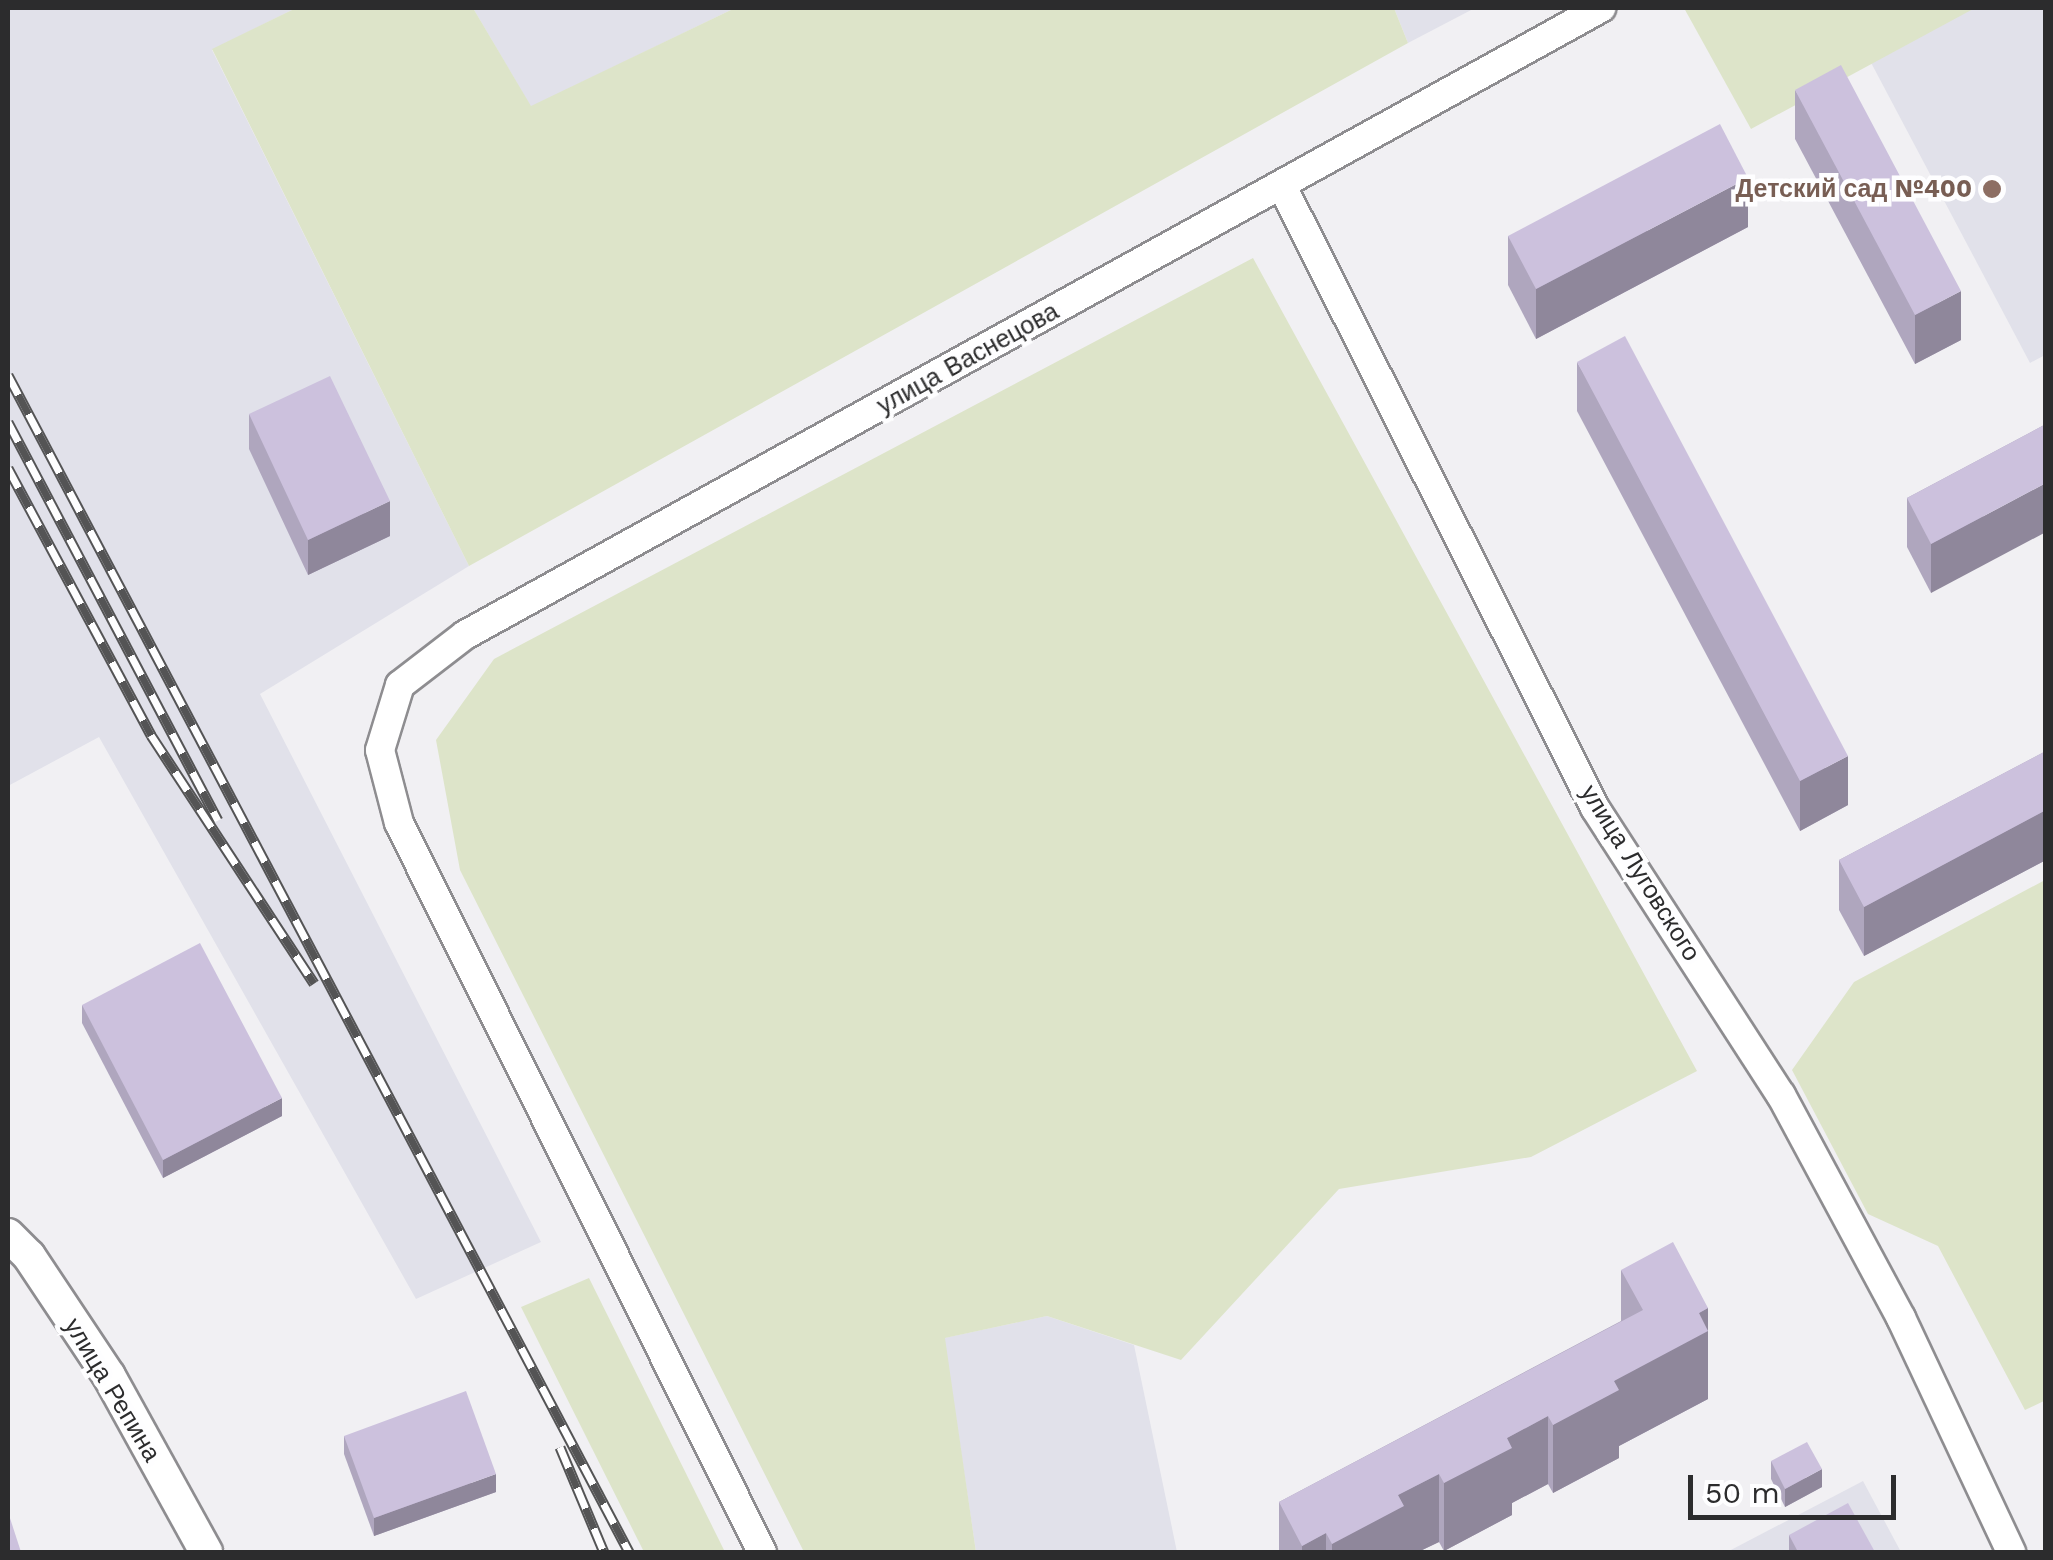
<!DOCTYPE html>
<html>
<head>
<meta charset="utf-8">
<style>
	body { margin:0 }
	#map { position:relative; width:2053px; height:1560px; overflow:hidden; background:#f1f0f3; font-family:"Work Sans",sans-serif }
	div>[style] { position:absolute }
	.built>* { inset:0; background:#e1e1ea }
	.green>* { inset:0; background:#dde4c9 }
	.roads { filter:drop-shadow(2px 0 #8e8d90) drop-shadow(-2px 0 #8e8d90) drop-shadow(0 2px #8e8d90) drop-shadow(0 -2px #8e8d90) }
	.minor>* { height:28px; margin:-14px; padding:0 14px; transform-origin:14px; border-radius:14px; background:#fff }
	.tertiary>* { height:32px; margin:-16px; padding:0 16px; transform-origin:16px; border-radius:16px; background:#fff }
	.rail>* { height:11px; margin-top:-5.5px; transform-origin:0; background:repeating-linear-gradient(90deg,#fefeff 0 22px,#545455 0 44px); box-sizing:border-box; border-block:2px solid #545455 }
	.wall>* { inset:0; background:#afa6be }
	.shaded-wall>* { inset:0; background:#8f879b }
	.building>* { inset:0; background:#ccc1dd }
	.dots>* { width:28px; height:28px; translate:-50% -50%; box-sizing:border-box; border:5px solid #fefeff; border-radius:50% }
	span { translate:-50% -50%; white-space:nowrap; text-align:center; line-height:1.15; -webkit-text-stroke:9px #fefeff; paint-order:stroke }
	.education-label { font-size:25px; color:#785e54; font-weight:700 }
	.right { translate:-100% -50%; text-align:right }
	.street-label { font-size:25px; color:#2c2c2d }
	.frame { position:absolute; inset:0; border:10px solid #2c2c2d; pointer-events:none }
	.scale { position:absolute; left:1688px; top:1475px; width:208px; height:45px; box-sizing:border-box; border:5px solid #2c2c2d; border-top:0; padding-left:12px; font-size:30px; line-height:35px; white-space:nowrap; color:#2c2c2d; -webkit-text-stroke:8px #fefeff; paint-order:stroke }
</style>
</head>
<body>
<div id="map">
	<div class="built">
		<i style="clip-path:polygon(8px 8px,296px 8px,212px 50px,469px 566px,260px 694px,541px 1242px,416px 1299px,99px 737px,8px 786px)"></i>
		<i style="clip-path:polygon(473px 8px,735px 8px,531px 107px)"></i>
		<i style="clip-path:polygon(1394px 8px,1475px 8px,1408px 43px)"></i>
		<i style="clip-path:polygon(1880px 8px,2045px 8px,2045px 355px,2030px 363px,1850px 23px)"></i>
		<i style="clip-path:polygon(1047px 1316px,1134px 1345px,1177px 1552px,976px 1552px,944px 1338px)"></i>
		<i style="clip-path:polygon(1863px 1481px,1901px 1552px,1727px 1552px)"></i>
	</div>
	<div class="green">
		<i style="clip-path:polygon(296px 8px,473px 8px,531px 106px,735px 8px,1394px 8px,1408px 43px,469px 566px,212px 49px)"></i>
		<i style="clip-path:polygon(1684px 8px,1975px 8px,1751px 129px)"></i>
		<i style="clip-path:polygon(1253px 258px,1697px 1071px,1531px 1157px,1339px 1189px,1181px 1360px,1047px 1316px,945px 1338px,976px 1552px,804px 1552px,460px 870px,436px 740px,494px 659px)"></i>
		<i style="clip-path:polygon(2045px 880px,2046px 1400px,2025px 1410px,1938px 1246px,1868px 1214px,1792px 1070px,1854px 982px)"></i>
		<i style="clip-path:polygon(589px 1278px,725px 1552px,644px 1552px,521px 1307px)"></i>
	</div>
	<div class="roads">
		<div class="minor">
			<i style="left:1282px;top:186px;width:696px;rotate:63.29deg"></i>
			<i style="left:1595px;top:808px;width:342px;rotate:57.1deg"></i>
			<i style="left:1781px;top:1095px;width:253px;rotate:61.7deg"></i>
			<i style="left:1901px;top:1318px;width:259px;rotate:64.8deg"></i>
			<i style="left:762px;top:1552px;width:814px;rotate:-116.47deg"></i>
			<i style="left:399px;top:823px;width:75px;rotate:-104.6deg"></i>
			<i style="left:380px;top:750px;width:68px;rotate:-72.9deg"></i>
			<i style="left:400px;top:685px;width:82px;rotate:-37.6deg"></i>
			<i style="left:465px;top:635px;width:1298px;rotate:-28.9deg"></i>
		</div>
		<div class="tertiary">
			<i style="left:8px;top:1235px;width:30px;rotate:45deg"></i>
			<i style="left:29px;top:1256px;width:144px;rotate:56.3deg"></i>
			<i style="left:109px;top:1376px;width:201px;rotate:61.1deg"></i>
		</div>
	</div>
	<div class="rail">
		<i style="left:8px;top:375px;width:1331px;rotate:62.18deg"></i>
		<i style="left:8px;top:422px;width:450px;rotate:62.2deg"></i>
		<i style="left:8px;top:468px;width:303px;rotate:61.8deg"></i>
		<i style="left:151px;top:735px;width:297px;rotate:56.7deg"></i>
		<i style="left:560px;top:1447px;width:114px;rotate:67.3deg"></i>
	</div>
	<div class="wall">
		<i style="clip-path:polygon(1795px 90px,1961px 340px,1915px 364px,1795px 139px)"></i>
		<i style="clip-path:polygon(1748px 227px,1536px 339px,1508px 285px,1508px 236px)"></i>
		<i style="clip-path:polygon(1577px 362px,1848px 805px,1800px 831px,1577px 411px)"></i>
		<i style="clip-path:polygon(249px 414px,390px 536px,308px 575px,249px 449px)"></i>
		<i style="clip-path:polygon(2046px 424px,1931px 593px,1907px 547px,1907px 498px)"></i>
		<i style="clip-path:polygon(2046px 751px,2046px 860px,1864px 956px,1839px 910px,1839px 860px)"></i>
		<i style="clip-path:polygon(82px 1005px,282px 1116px,163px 1178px,82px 1023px)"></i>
		<i style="clip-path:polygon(1621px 1270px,1708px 1308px,1708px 1399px,1619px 1446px,1619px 1458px,1553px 1493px,1548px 1484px,1512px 1503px,1512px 1515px,1444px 1551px,1439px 1542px,1418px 1552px,1279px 1552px,1279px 1502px,1621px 1321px)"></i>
		<i style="clip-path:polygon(344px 1436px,496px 1492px,374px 1536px,344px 1454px)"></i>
		<i style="clip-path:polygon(1771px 1461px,1822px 1487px,1785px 1507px,1771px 1479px)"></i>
		<i style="clip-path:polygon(1789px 1535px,1875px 1552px,1789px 1552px)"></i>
	</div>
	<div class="shaded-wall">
		<i style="clip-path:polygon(1748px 178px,1748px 227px,1536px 339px,1536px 289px)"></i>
		<i style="clip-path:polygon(1961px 291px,1961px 340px,1915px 364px,1915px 315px)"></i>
		<i style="clip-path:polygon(2046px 483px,2046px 532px,1931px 593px,1931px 544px)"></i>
		<i style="clip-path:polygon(390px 501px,390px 536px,308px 575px,308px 540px)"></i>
		<i style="clip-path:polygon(1848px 756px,1848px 805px,1800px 831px,1800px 781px)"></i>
		<i style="clip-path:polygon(2046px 810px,2046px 860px,1864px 956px,1864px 907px)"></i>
		<i style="clip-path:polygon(282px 1098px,282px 1116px,163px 1178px,163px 1160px)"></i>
		<i style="clip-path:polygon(1708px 1308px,1708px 1399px,1619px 1446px,1619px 1458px,1553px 1493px,1553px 1425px,1614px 1381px,1699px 1313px)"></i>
		<i style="clip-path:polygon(1548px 1416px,1548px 1484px,1512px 1503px,1512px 1515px,1444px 1551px,1444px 1483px,1507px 1438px)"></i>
		<i style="clip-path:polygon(1822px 1469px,1822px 1487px,1785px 1507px,1785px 1489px)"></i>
		<i style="clip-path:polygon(496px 1474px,496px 1492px,374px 1536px,374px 1518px)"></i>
		<i style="clip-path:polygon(1439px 1474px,1439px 1542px,1418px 1552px,1332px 1552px,1332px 1544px,1398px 1495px)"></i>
		<i style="clip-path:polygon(1326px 1533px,1326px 1552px,1302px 1552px,1302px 1546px)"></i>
	</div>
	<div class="building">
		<i style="clip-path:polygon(1841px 65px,1961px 291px,1915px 315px,1795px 90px)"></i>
		<i style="clip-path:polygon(1720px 124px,1748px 178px,1536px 289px,1508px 236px)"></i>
		<i style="clip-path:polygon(1625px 336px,1848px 756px,1800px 781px,1577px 362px)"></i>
		<i style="clip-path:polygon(330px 376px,390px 501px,308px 540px,249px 414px)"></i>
		<i style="clip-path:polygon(2046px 424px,2046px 483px,1931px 544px,1907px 498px)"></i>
		<i style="clip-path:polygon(2046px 751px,2046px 810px,1864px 907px,1839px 860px)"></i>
		<i style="clip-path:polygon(200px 943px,282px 1098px,163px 1160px,82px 1005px)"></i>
		<i style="clip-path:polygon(1673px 1242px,1708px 1308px,1699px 1313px,1708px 1331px,1614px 1381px,1619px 1390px,1553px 1425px,1548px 1416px,1507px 1438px,1512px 1448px,1444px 1483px,1439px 1474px,1398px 1495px,1404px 1506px,1332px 1544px,1326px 1533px,1302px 1546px,1279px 1502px,1643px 1310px,1621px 1270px)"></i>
		<i style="clip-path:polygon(466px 1391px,496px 1474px,374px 1518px,344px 1436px)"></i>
		<i style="clip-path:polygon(1807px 1442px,1822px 1469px,1785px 1489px,1771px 1461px)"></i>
		<i style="clip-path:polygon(1848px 1503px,1875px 1552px,1798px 1552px,1789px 1535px)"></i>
		<i style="clip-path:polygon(8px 1512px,21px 1552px,8px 1552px)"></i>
	</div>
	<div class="dots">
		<i style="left:1992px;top:189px;background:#8d6e63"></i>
	</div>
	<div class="education-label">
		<span class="right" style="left:1972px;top:189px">Детский сад №400</span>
	</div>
	<div class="street-label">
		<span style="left:968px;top:359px;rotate:-29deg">улица Васнецова</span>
		<span style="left:1640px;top:873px;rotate:58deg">улица Луговского</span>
		<span style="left:112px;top:1390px;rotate:59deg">улица Репина</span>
	</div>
	<div class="frame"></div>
	<div class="scale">50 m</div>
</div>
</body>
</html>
